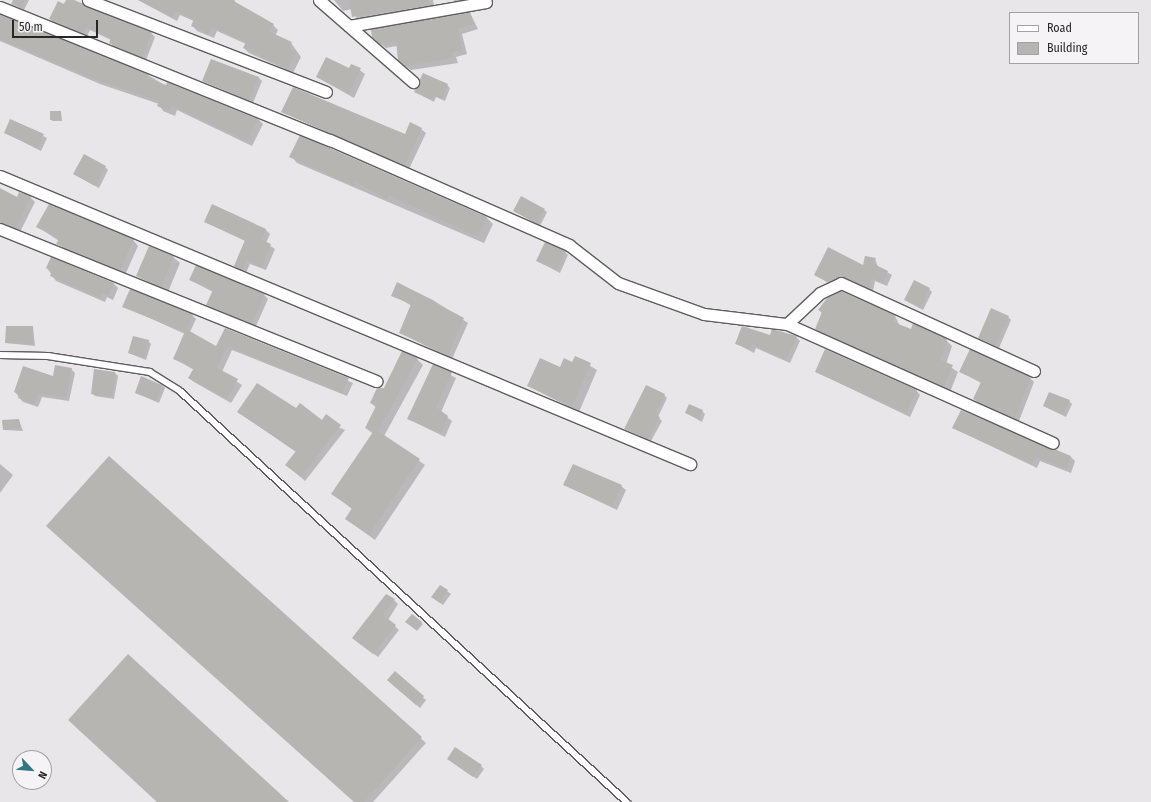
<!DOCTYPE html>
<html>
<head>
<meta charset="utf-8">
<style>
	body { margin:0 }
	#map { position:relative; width:1151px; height:802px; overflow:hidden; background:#e9e6e9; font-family:"Fira Sans Condensed",sans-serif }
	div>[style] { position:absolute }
	.shadow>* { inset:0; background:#0003 }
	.building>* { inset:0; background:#b7b5b2 }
	.roads { filter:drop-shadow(1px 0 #5f5d60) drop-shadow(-1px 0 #5f5d60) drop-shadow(0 1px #5f5d60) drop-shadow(0 -1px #5f5d60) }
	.service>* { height:5.5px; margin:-2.75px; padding:0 2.75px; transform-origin:2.75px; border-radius:2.75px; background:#fff }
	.minor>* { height:11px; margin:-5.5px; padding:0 5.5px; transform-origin:5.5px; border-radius:5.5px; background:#fff }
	span { translate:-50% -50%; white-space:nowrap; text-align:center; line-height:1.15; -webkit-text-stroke:4px #f6f3f7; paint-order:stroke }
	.legend { position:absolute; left:1009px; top:12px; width:130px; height:52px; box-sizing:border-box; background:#f6f3f7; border:1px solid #a4a1a4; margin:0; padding:5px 7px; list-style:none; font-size:12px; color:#282728 }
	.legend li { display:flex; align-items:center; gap:8px; height:20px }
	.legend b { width:20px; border:1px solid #a4a1a4 }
	.north { position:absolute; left:12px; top:750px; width:40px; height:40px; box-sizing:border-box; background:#f6f3f7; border:1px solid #a4a1a4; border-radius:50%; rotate:116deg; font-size:11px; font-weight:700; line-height:16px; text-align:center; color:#282728 }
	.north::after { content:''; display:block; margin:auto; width:14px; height:18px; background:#317982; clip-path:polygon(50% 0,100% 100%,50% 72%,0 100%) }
	.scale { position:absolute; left:12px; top:20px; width:86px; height:18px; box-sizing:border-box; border:2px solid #282728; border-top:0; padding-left:5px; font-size:12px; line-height:14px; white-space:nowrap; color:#282728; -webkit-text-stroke:3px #f6f3f7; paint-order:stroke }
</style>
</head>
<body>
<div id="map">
	<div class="shadow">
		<i style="clip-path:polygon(14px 0,29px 0,24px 10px,13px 4px)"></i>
		<i style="clip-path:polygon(67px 0,151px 33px,155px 37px,146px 60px,113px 47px,111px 40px,90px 30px,87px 36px,54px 23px,50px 19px)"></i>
		<i style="clip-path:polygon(138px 0,235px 0,234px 3px,273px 25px,278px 30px,275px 36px,291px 43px,301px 57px,293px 73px,249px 53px,244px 48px,246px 44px,217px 31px,214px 38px,197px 31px,193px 26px,194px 21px,180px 15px,177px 21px)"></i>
		<i style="clip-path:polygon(334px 0,433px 0,435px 10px,359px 22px,352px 9px,343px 11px)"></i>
		<i style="clip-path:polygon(454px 0,470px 0,459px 6px)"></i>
		<i style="clip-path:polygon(470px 13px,478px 29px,462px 34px,467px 54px,456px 57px,458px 63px,411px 70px,404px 65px,397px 46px,386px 48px,378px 42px)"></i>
		<i style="clip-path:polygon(0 14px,148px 75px,166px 86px,258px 119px,263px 124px,252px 146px,177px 110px,175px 116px,163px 111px,159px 104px,100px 84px,0 41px)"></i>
		<i style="clip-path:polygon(352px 65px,365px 74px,354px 98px,317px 77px,349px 69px)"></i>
		<i style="clip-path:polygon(258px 77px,262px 81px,253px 103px,203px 81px)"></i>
		<i style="clip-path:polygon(447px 85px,450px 88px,445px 101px,436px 97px,434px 102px,416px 92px)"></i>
		<i style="clip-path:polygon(51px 112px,61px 112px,62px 121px,52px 121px)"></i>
		<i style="clip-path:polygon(282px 112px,405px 135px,421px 129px,426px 133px,409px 169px)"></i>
		<i style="clip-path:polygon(11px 120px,47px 138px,41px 151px,5px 133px)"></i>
		<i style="clip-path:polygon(300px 137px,487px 218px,493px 224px,484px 243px,297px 163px,291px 156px)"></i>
		<i style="clip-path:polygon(105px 167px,108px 170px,99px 188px,74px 174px)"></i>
		<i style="clip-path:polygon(0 190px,17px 198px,30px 197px,35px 202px,20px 232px,0 225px)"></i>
		<i style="clip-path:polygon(544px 210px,547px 212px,540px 226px,514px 211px)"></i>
		<i style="clip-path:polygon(205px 222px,266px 230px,270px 234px,266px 243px,275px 249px,266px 270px,250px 264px,246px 273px,239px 270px,235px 266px,245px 241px)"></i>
		<i style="clip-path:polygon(37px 226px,133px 240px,138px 246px,125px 275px,63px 249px,59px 241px)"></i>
		<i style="clip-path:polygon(565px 252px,568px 255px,560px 273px,537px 261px)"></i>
		<i style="clip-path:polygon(173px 257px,180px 263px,168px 292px,137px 276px)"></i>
		<i style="clip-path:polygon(875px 259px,878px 267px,892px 275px,887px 286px,875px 281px,873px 291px,848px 280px,832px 285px,816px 275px,864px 266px)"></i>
		<i style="clip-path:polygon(47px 268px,114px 284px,118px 288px,113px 300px,107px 297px,105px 302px,56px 281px)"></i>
		<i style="clip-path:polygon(190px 280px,264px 295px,268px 299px,256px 326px,211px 308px,207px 305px,213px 292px)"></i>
		<i style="clip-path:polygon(398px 283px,433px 300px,468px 323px,452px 359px,400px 333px,412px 306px,393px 295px)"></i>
		<i style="clip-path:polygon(929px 289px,932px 292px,923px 310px,905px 300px)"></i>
		<i style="clip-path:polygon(123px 306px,192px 315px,196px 319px,190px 332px,217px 347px,225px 329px,353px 383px,347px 396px,232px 350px,222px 372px,242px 385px,231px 403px,194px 382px,189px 378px,194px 370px,175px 359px,185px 334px)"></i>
		<i style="clip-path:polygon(819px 310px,895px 316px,900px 326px,946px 340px,952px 346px,946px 364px,958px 372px,950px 392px,822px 335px,816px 329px,822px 313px)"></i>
		<i style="clip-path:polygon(1008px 317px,1011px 320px,999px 348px,979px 337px)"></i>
		<i style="clip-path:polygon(33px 327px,35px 346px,6px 343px)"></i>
		<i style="clip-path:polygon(770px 336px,796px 337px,800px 341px,790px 363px,756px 348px,754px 353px,737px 344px)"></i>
		<i style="clip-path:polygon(148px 341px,151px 344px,146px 360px,129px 353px)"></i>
		<i style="clip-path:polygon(575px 357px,597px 370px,579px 412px,528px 386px,572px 363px)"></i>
		<i style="clip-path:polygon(417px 359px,423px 365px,384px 436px,425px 465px,375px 540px,346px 519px,352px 509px,333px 494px,373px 434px,366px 428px,376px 408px,371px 402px)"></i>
		<i style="clip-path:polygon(433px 365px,456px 378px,441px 412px,452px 421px,445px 437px,408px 419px)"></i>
		<i style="clip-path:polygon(71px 369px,75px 373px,69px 401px,42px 397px,38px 407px,23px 402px,15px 392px)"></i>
		<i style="clip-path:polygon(816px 372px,916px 390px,920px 395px,910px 417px)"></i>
		<i style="clip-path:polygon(961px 372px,1030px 378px,1034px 382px,1019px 421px,978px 403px,974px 399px,981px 383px)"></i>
		<i style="clip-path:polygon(115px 373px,118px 376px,114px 399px,95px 396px,92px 393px)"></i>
		<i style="clip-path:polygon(162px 385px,165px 388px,159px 403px,136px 393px)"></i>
		<i style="clip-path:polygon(664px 395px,667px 398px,658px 417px,662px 421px,651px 441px,625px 429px)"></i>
		<i style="clip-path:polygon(1069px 401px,1072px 404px,1066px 417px,1044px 406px)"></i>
		<i style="clip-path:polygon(297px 409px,345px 430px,305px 481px,287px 465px,296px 452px,238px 412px)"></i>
		<i style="clip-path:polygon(702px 411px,705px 414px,702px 422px,686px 413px)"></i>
		<i style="clip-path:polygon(19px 420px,23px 431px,4px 430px)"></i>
		<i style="clip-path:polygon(953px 428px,1071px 457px,1075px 461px,1071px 473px,1040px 461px,1037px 468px)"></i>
		<i style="clip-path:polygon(109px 457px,426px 743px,373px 802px,355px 802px)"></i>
		<i style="clip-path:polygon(0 464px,13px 475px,0 493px)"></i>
		<i style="clip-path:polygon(564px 485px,621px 486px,626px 490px,617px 510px)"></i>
		<i style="clip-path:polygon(440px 586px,451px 594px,443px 605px,436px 600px)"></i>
		<i style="clip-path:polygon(394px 600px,398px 604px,388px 620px,399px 630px,378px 657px,358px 642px)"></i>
		<i style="clip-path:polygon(412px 615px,423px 624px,417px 631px,407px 621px)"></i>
		<i style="clip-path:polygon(395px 672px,426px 700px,420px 708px,391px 683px)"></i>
		<i style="clip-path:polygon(451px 761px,481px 766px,484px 769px,477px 779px)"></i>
	</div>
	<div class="building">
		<i style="clip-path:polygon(13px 0,25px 0,21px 8px,11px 4px)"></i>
		<i style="clip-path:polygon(66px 0,74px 0,152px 32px,142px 57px,109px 43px,111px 38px,86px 27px,83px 33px,49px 19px,58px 1px,64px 4px)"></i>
		<i style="clip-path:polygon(138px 0,232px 0,274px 24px,270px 32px,292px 42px,289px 48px,296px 51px,288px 69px,243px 48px,246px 42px,212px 27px,209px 34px,191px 26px,194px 19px,175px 11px,172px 17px)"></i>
		<i style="clip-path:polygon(349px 0,429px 0,430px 5px,352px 17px)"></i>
		<i style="clip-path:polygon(470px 12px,474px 24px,458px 29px,462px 50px,452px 52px,453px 58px,405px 66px,398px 60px,396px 41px,380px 44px,372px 37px,371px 29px)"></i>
		<i style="clip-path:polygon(0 15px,149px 74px,147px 78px,166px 85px,167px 82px,258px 119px,247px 141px,172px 106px,169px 111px,157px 106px,159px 101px,94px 79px,0 39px)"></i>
		<i style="clip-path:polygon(326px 57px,349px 68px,351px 64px,361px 68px,349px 94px,316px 77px)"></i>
		<i style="clip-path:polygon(211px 59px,259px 77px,249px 100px,202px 81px)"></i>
		<i style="clip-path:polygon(423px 73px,448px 84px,442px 99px,433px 95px,431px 100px,414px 92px)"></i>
		<i style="clip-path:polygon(293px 87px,405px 134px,410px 122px,422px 128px,405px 165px,281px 112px)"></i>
		<i style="clip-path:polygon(50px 111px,61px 111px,61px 120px,50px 120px)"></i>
		<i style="clip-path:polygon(10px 119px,44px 134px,38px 148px,4px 133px)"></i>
		<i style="clip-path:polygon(300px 135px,487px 217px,478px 237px,389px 195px,387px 199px,356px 182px,354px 186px,289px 157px)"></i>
		<i style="clip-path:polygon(84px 154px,106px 166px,95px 186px,73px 174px)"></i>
		<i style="clip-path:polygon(0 188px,17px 197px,19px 192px,31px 196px,16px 228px,0 222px)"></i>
		<i style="clip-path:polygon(521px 196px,545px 209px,537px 223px,513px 211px)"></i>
		<i style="clip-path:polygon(49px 204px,134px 239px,120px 270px,56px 244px,59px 239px,36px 227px)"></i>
		<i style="clip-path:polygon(212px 204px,266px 229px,262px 240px,271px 244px,262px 267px,246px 260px,242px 270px,234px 266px,245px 240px,204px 222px)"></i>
		<i style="clip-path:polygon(545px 242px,566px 251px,557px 270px,536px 261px)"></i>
		<i style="clip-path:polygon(149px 246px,174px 256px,161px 287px,136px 276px)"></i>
		<i style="clip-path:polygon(828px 247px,863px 265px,865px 256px,876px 258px,874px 264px,888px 271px,883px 283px,871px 278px,869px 288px,844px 277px,827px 282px,814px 275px)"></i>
		<i style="clip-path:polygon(51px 257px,114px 283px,108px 296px,102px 293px,100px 298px,50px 276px,52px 271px,46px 268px)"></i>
		<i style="clip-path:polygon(196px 265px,265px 294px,252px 323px,206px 305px,213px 290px,189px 280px)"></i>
		<i style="clip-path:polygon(914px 280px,930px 288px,920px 308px,904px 300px)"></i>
		<i style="clip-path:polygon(397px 282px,464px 318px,448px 355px,399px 333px,411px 304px,391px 296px)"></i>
		<i style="clip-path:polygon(130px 289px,193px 314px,185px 332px,122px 307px)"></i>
		<i style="clip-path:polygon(841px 291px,895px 315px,893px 322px,911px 329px,913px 323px,947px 339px,940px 360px,953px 365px,944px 386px,815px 329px,822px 312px,818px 310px,827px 298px)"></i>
		<i style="clip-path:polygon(991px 308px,1009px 316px,995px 346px,978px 338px)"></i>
		<i style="clip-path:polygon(6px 326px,33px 326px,33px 344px,5px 343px)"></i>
		<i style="clip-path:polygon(742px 326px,770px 335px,772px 329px,797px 336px,786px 360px,752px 344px,750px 349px,735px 344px)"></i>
		<i style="clip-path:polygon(225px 328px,349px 378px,342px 393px,227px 346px,217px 368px,238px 379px,227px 399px,188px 378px,194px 368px,173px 359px,186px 329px,216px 346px)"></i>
		<i style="clip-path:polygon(133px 336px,149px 340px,144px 358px,128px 353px)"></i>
		<i style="clip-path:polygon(825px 349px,917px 390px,906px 413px,815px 372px)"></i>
		<i style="clip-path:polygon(970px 349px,1031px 377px,1015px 418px,973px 399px,981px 382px,959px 372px)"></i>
		<i style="clip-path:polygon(402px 351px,418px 358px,378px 431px,420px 459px,369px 535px,345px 519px,352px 508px,331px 494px,373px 432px,365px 428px,376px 406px,370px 403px,377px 388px,384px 388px)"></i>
		<i style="clip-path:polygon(575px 356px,591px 363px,572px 406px,527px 386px,540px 358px,560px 367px,564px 358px,572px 362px)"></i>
		<i style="clip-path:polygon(433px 364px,452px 372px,436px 407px,448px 416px,441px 433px,407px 419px)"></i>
		<i style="clip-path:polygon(55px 365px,72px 368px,66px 397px,38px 393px,34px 404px,18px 398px,19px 394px,14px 392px,23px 366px,53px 376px)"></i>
		<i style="clip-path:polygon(94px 369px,115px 372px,112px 397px,91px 394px)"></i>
		<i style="clip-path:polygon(141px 376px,162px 385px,156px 401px,135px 393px)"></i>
		<i style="clip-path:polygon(257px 383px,296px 408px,300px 403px,322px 420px,326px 414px,341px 425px,301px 477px,285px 465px,296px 451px,237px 412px)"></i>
		<i style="clip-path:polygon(646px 385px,665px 394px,655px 415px,660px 417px,648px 439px,624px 429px)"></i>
		<i style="clip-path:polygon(1049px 392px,1070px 400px,1063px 415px,1043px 406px)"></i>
		<i style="clip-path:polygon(689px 404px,703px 410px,699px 419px,685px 413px)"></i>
		<i style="clip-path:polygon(961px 410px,1071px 456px,1067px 469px,1036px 457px,1032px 464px,952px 428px)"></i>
		<i style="clip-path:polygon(19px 419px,20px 428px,3px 430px,2px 420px)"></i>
		<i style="clip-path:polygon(109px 456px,422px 737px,364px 802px,354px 802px,46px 526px)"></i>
		<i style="clip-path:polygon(573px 464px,622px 485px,612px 506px,563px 485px)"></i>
		<i style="clip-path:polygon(440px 585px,448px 590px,440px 603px,431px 597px)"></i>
		<i style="clip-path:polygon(386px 594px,395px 599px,383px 615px,396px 625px,373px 654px,352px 638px)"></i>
		<i style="clip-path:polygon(412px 614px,422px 622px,416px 630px,405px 622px)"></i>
		<i style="clip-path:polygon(128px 654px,289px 802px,157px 802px,68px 720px)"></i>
		<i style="clip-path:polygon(395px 671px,424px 696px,416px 705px,387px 680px)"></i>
		<i style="clip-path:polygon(455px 747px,482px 765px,473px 777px,447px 759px)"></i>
	</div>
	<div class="roads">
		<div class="service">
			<i style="left:0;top:355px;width:48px;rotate:1.2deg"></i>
			<i style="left:48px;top:356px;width:103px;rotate:8.9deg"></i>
			<i style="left:150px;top:372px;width:34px;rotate:32deg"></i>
			<i style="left:179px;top:390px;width:609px;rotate:42.6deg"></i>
		</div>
		<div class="minor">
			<i style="left:88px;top:0;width:255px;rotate:21.1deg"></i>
			<i style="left:319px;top:0;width:125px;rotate:41.1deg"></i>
			<i style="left:0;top:7px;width:356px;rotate:22deg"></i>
			<i style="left:330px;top:140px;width:261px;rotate:23.7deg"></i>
			<i style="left:569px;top:245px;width:62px;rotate:37.8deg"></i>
			<i style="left:618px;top:283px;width:91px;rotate:19.8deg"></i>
			<i style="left:704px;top:314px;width:84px;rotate:6.9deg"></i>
			<i style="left:787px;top:324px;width:291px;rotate:24.1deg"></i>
			<i style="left:349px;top:26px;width:139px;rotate:-9.9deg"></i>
			<i style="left:0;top:176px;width:748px;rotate:22.66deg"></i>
			<i style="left:0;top:229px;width:406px;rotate:22deg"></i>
			<i style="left:787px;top:324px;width:45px;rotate:-43.2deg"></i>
			<i style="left:820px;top:293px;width:23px;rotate:-25deg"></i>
			<i style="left:841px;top:283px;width:212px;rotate:24.5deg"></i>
		</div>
	</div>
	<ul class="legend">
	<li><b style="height:5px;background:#fff"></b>Road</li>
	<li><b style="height:11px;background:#b7b5b2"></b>Building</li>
	</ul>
	<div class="north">N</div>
	<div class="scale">50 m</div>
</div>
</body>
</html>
